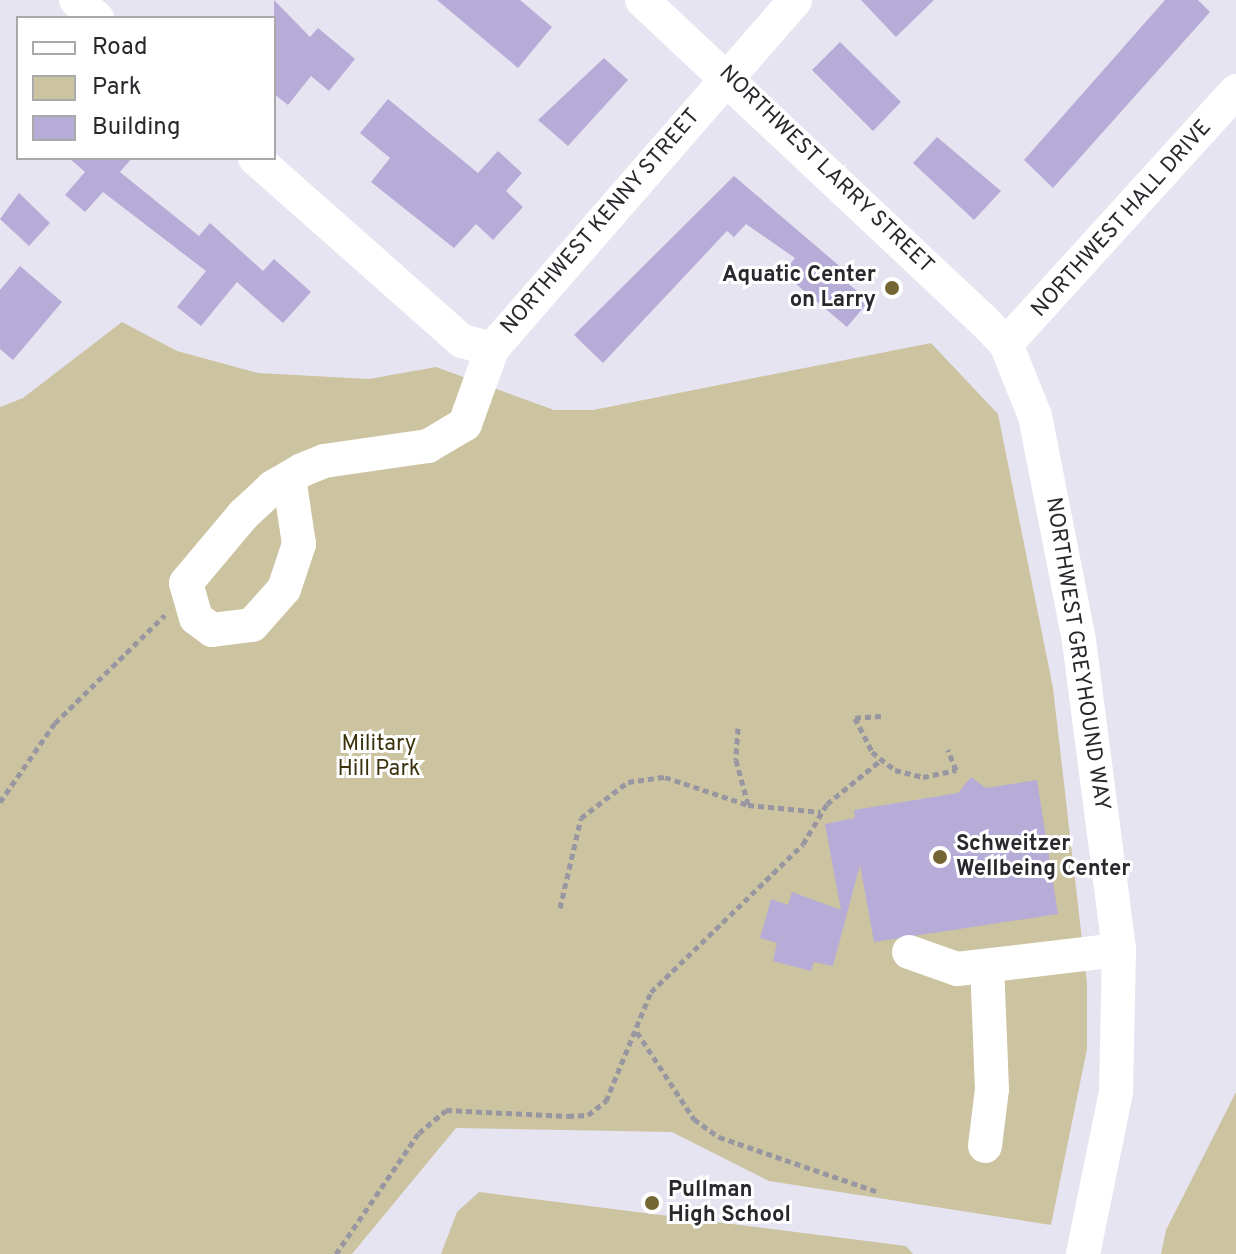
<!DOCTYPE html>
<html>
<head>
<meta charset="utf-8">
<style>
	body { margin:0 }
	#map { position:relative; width:1236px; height:1254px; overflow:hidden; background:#e7e4f2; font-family:Overpass,sans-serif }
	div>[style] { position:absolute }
	.green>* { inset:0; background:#ccc3a1 }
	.building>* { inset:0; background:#b6acd7 }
	.path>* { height:5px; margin-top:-2.5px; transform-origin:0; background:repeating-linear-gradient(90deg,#9896a0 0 6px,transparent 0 10px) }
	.minor>* { height:34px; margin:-17px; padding:0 17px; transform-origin:17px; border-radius:17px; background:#fff }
	.dots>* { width:22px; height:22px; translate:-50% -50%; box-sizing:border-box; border:4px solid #fff; border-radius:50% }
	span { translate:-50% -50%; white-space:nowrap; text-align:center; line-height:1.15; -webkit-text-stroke:6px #fff; paint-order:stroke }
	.street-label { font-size:22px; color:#29282d }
	.poi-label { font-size:22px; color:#29282d; font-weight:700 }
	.right { translate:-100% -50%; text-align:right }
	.left { translate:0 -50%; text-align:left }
	.park-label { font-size:22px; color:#3c330e }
	.legend { position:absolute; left:16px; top:16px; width:260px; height:144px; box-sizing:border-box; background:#fff; border:2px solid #a9a9ab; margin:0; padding:10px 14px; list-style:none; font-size:24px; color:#29282d }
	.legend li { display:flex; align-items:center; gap:16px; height:40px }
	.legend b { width:40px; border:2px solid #a9a9ab }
</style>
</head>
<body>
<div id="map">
	<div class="green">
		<i style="clip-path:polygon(122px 322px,177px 351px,258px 373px,369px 379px,436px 367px,554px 410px,593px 410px,931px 343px,998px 414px,1053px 688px,1087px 983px,1087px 1049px,1051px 1225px,769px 1181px,672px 1132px,456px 1128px,352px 1254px,0 1254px,0 407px,23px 398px)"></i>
		<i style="clip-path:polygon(1236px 1092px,1236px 1254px,1161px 1254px,1166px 1230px)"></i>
		<i style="clip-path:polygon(479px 1192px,906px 1246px,913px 1254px,441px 1254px,457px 1212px)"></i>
	</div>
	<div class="building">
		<i style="clip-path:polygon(274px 0,310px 37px,318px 28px,355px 59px,329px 91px,311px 76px,288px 105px,274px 94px)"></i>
		<i style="clip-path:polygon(437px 0,520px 0,552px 27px,518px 68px)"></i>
		<i style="clip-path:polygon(861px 0,934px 0,896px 37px)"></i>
		<i style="clip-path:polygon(1165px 0,1198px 0,1210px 12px,1053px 188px,1024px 160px)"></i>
		<i style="clip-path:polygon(840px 42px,901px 102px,873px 131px,812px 70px)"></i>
		<i style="clip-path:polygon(604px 58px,628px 80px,568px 146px,538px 120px)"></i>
		<i style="clip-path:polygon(388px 99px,478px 173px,498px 151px,522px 173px,506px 191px,523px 207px,493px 240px,476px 224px,454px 248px,371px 182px,390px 158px,360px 133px)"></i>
		<i style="clip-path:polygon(937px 137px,1001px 191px,974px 220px,913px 163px)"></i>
		<i style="clip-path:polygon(69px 158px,132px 158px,120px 172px,199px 236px,210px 223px,263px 271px,274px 259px,311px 292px,283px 323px,237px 282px,201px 326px,177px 307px,206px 271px,103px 192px,85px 212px,65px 195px,85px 172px)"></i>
		<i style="clip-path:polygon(734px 176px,850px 275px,845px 281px,869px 301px,847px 327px,783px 273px,795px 258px,746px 224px,734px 237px,727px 231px,603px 363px,574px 335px)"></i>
		<i style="clip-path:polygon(19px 193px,50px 223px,29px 246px,0 219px)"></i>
		<i style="clip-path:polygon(20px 266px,62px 302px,13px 360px,0 349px,0 290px)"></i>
		<i style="clip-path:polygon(971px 777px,986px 788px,1037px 780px,1058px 914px,874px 942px,860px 865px,833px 966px,814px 962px,811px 971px,773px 961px,777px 943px,760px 938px,771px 899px,788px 905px,792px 892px,841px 910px,825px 824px,855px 818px,854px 810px,958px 793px)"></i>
	</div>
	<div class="path">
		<i style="left:881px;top:716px;width:26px;rotate:176deg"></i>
		<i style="left:855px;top:718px;width:38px;rotate:63deg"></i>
		<i style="left:872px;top:752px;width:29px;rotate:38deg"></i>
		<i style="left:895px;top:770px;width:29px;rotate:14deg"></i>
		<i style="left:923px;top:777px;width:34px;rotate:-12deg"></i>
		<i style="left:956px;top:770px;width:22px;rotate:-112deg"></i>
		<i style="left:738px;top:728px;width:32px;rotate:94deg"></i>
		<i style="left:736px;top:760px;width:46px;rotate:74.7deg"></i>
		<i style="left:0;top:802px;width:96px;rotate:-55.2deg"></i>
		<i style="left:55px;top:723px;width:154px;rotate:-44.5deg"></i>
		<i style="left:560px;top:908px;width:92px;rotate:-76.9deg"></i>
		<i style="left:581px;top:818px;width:59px;rotate:-37.5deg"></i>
		<i style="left:628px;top:782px;width:37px;rotate:-8deg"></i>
		<i style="left:665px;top:777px;width:88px;rotate:18.6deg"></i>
		<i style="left:748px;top:805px;width:73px;rotate:5.5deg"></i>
		<i style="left:637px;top:1032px;width:104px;rotate:56.8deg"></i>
		<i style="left:694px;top:1119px;width:31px;rotate:36deg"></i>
		<i style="left:719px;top:1137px;width:169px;rotate:19deg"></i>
		<i style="left:336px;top:1254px;width:147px;rotate:-55.6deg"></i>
		<i style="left:419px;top:1133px;width:35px;rotate:-40deg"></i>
		<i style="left:446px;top:1110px;width:122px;rotate:2.8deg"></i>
		<i style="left:568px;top:1116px;width:20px;rotate:-3deg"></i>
		<i style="left:588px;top:1115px;width:23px;rotate:-38deg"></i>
		<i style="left:606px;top:1101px;width:118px;rotate:-67.6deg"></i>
		<i style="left:651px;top:992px;width:212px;rotate:-44.2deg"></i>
		<i style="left:803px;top:844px;width:47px;rotate:-59deg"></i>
		<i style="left:827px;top:804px;width:70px;rotate:-39.2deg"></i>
	</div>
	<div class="minor">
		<i style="left:76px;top:0;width:28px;rotate:41deg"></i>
		<i style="left:642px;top:0;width:466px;rotate:43.2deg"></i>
		<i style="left:982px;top:319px;width:35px;rotate:46deg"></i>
		<i style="left:1006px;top:344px;width:78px;rotate:68.1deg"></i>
		<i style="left:1035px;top:416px;width:229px;rotate:78.9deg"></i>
		<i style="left:1079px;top:641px;width:312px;rotate:82.6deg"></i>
		<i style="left:1119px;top:950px;width:142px;rotate:91.2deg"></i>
		<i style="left:1116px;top:1092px;width:165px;rotate:101.5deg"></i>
		<i style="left:255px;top:158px;width:276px;rotate:41.5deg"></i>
		<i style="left:462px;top:341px;width:31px;rotate:15deg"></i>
		<i style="left:492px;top:349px;width:462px;rotate:-49deg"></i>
		<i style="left:1006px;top:344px;width:342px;rotate:-47.7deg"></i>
		<i style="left:289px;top:478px;width:67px;rotate:81.4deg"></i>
		<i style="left:299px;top:544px;width:47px;rotate:108.4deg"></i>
		<i style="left:284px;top:589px;width:48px;rotate:131.6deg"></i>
		<i style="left:252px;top:625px;width:40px;rotate:172.9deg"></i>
		<i style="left:212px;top:630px;width:20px;rotate:-143deg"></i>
		<i style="left:196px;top:618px;width:36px;rotate:-106deg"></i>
		<i style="left:186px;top:583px;width:89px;rotate:-50deg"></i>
		<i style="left:243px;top:515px;width:41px;rotate:-43deg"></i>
		<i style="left:273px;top:487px;width:34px;rotate:-30deg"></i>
		<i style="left:302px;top:470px;width:24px;rotate:-22deg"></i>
		<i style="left:324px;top:461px;width:105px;rotate:-8.2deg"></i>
		<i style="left:428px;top:446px;width:43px;rotate:-30.7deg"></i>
		<i style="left:465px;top:424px;width:80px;rotate:-70.2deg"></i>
		<i style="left:909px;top:952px;width:51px;rotate:19.5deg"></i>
		<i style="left:957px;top:969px;width:163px;rotate:-6.7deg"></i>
		<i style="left:985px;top:1146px;width:57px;rotate:-83deg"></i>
		<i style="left:992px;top:1089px;width:123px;rotate:-92.3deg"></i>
	</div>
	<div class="dots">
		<i style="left:892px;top:288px;background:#736633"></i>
		<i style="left:940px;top:857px;background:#736633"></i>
		<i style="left:652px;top:1203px;background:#736633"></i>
	</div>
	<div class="street-label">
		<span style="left:826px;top:170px;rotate:44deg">NORTHWEST LARRY STREET</span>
		<span style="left:1122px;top:219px;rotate:-48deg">NORTHWEST HALL DRIVE</span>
		<span style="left:601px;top:222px;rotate:-49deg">NORTHWEST KENNY STREET</span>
		<span style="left:1077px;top:654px;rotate:81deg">NORTHWEST GREYHOUND WAY</span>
	</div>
	<div class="poi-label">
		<span class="right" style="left:876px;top:288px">Aquatic Center<br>on Larry</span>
		<span class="left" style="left:956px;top:857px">Schweitzer<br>Wellbeing Center</span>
		<span class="left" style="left:668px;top:1203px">Pullman<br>High School</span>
	</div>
	<div class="park-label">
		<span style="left:379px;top:757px">Military<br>Hill Park</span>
	</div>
	<ul class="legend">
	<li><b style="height:10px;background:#fff"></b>Road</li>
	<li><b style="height:22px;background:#ccc3a1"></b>Park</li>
	<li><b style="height:22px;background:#b6acd7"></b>Building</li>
	</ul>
</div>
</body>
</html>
